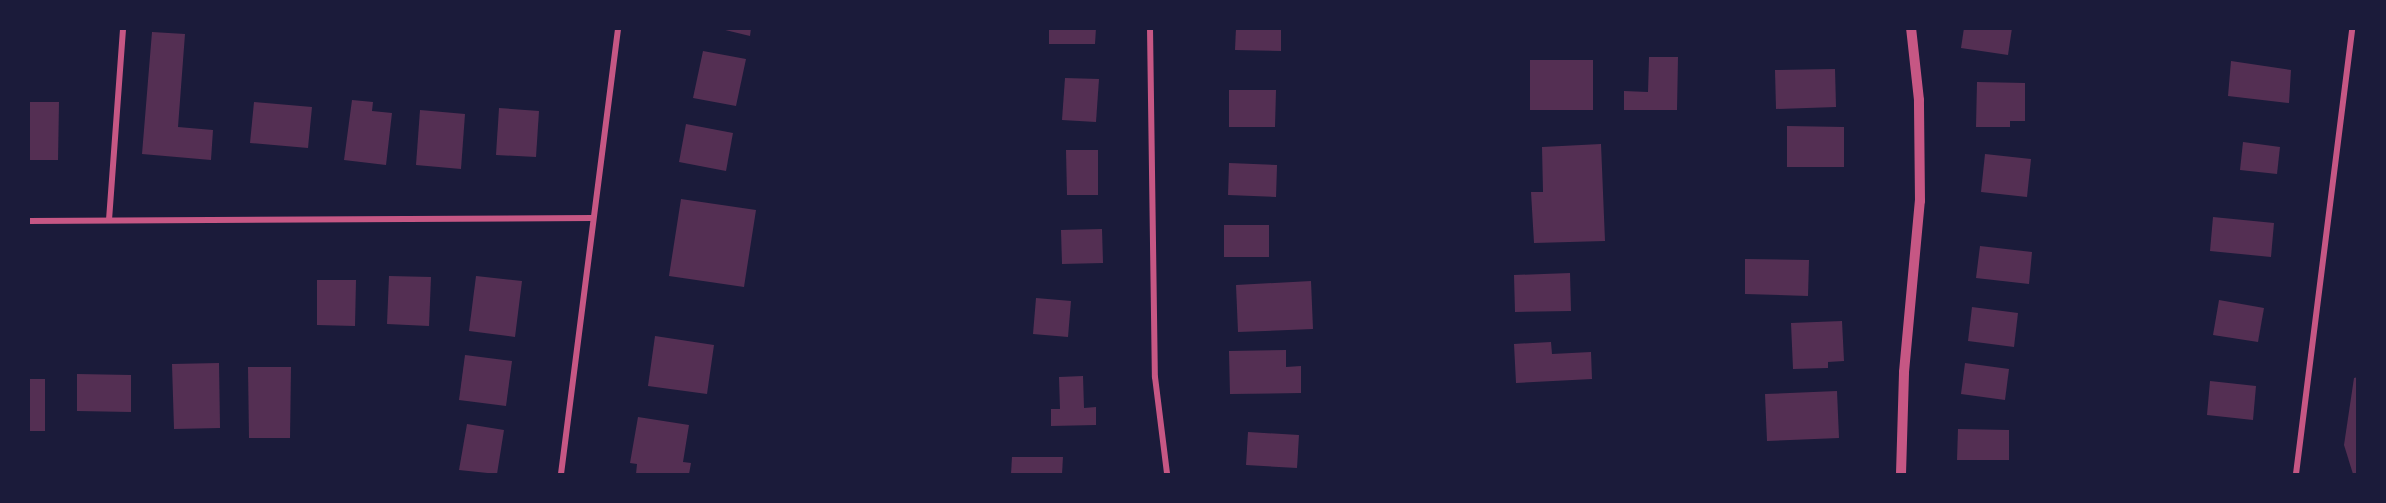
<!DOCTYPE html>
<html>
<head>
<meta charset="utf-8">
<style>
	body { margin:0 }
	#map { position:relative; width:2386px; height:503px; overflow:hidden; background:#1b1b3a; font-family:"Work Sans",sans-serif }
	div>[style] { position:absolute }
	.building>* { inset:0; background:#542f53 }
	.minor>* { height:6px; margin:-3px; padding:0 3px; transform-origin:3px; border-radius:3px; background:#c65784 }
	.tertiary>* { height:10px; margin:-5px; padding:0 5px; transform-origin:5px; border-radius:5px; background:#c65784 }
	span { translate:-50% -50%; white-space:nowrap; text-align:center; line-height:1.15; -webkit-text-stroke:6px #1b1b3a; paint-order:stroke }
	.frame { position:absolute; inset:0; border:30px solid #1b1b3a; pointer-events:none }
</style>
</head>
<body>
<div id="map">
	<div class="building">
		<i style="clip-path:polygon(717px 28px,751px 28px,750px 36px)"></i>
		<i style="clip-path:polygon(1049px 28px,1096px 28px,1095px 44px,1049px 44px)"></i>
		<i style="clip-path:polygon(1236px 28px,1281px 28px,1281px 51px,1235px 50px)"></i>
		<i style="clip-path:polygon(1964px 28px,2012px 28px,2008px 55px,1961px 48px)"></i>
		<i style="clip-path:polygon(152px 32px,185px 34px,178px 127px,213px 130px,211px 160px,142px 154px)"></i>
		<i style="clip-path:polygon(703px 51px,746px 59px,736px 106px,693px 98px)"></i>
		<i style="clip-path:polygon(1649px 57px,1678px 57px,1677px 110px,1624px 110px,1624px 91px,1648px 92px)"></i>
		<i style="clip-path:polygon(1530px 60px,1593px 60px,1593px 110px,1530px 110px)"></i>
		<i style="clip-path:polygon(2231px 61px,2291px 70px,2289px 103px,2228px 96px)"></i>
		<i style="clip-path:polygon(1835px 69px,1836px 107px,1776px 109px,1775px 70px)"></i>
		<i style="clip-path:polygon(1065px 78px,1099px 79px,1096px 122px,1062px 120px)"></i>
		<i style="clip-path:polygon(1977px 82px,2025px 83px,2025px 121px,2010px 121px,2010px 127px,1976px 127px)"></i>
		<i style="clip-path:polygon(1229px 90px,1276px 90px,1275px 127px,1229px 127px)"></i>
		<i style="clip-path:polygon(352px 100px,373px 102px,372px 111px,392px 113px,386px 165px,344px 160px)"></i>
		<i style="clip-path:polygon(28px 102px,59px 102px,58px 160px,28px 160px)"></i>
		<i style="clip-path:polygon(254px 102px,312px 107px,308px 148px,250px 143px)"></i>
		<i style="clip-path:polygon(499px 108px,539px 111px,536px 157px,496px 155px)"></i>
		<i style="clip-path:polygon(420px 110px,465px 114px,461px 169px,416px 165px)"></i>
		<i style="clip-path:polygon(686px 124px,733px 133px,726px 171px,679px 162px)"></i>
		<i style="clip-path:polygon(1787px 126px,1844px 127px,1844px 167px,1787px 167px)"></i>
		<i style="clip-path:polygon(2243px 142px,2280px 147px,2277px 174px,2240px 170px)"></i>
		<i style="clip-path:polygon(1601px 144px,1605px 241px,1534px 243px,1531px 192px,1543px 192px,1542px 147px)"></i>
		<i style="clip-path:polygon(1066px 150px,1098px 150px,1098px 195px,1067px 195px)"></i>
		<i style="clip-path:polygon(1985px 154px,2031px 159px,2027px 197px,1981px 192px)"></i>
		<i style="clip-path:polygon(1229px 163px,1277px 165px,1276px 197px,1228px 195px)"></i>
		<i style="clip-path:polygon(681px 199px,756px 210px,744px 287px,669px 276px)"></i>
		<i style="clip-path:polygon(2213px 217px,2274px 223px,2271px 257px,2210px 251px)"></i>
		<i style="clip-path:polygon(1224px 225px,1269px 225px,1269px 257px,1224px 257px)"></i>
		<i style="clip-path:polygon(1102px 229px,1103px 263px,1062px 264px,1061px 230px)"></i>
		<i style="clip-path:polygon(1980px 246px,2032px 252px,2029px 284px,1976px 278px)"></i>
		<i style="clip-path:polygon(1745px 259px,1809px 260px,1808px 296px,1745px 294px)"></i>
		<i style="clip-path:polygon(1570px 273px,1571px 311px,1515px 312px,1514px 275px)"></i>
		<i style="clip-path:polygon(389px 276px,431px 277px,429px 326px,387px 324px)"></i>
		<i style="clip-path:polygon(476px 276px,522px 281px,515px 337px,469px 331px)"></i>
		<i style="clip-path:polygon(317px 280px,356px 280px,355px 326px,317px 325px)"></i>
		<i style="clip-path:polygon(1311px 281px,1313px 329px,1238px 332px,1236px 285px)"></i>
		<i style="clip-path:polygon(1036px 298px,1071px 301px,1068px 337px,1033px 334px)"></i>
		<i style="clip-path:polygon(2219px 300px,2264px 308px,2258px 342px,2213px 335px)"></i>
		<i style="clip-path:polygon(1972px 307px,2018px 313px,2014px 347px,1968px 341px)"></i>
		<i style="clip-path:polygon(1842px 321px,1844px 361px,1828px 362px,1828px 368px,1793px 369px,1791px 323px)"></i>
		<i style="clip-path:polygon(655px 336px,714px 345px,707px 394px,648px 386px)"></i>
		<i style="clip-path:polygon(1551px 342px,1552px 354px,1591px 352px,1592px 379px,1516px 383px,1514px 344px)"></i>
		<i style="clip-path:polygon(1286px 350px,1286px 367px,1301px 366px,1301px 393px,1230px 394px,1229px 351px)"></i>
		<i style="clip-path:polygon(465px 355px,512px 361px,506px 406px,459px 400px)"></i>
		<i style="clip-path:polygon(219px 363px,220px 428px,174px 429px,172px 364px)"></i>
		<i style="clip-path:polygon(1965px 363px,2009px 369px,2005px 400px,1961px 394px)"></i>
		<i style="clip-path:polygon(248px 367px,291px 367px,290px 438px,249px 438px)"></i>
		<i style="clip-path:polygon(77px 374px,131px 375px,131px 412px,77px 411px)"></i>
		<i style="clip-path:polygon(1083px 376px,1084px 408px,1096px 407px,1096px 425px,1051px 426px,1051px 409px,1060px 409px,1059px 377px)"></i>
		<i style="clip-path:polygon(2358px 377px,2358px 474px,2353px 474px,2344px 445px,2354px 378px)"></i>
		<i style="clip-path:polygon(28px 379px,45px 379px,45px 431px,28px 431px)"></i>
		<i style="clip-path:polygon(2210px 381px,2256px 386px,2253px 420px,2207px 415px)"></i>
		<i style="clip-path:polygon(1837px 391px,1839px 438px,1767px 441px,1765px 394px)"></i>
		<i style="clip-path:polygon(638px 417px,689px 425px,683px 462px,691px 463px,689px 474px,636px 474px,637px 464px,630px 463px)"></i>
		<i style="clip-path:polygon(467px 424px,504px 430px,497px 474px,459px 470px)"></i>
		<i style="clip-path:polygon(1958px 429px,2009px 430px,2009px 460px,1957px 460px)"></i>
		<i style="clip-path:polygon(1248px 432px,1299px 435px,1297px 468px,1246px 465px)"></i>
		<i style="clip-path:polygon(1012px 457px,1063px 457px,1062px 474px,1011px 474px)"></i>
	</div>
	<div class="minor">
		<i style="left:1150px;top:28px;width:349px;rotate:89.2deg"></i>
		<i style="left:1155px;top:377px;width:98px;rotate:82.9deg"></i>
		<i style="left:109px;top:220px;width:193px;rotate:-85.8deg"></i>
		<i style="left:28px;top:221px;width:565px;rotate:-0.3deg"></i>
		<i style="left:561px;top:474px;width:450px;rotate:-82.7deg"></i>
		<i style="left:2296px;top:474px;width:450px;rotate:-82.8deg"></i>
	</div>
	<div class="tertiary">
		<i style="left:1901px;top:474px;width:102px;rotate:-88.3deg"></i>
		<i style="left:1904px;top:372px;width:172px;rotate:-84.7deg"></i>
		<i style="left:1920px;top:201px;width:101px;rotate:-90.6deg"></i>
		<i style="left:1919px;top:100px;width:72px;rotate:-96.3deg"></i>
	</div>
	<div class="frame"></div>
</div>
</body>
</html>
